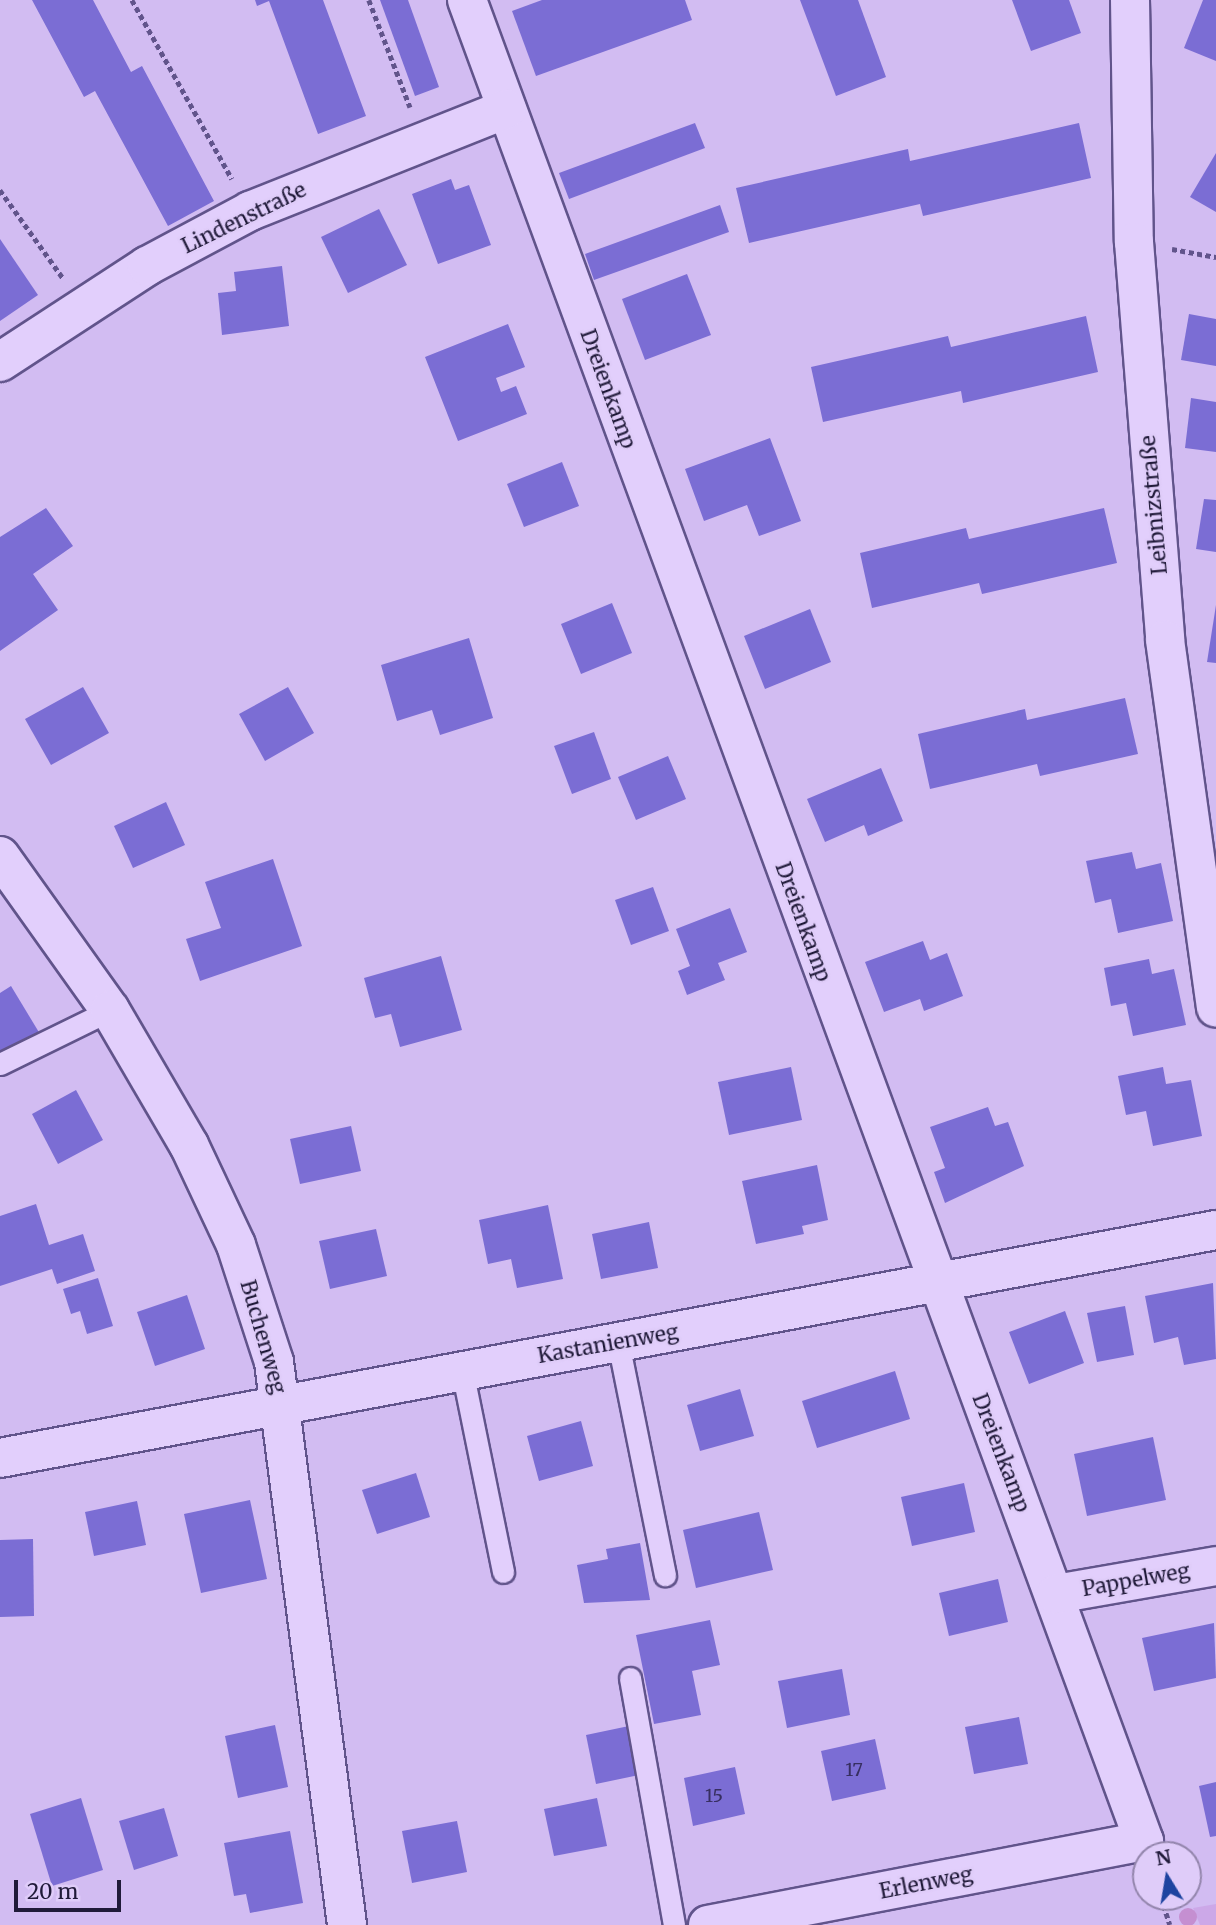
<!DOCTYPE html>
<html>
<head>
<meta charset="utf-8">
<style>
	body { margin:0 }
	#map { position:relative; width:1216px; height:1925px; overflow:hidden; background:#d2bcf2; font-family:Merriweather,serif }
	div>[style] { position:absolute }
	.farmland>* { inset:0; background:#cca8e8 }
	.green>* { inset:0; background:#c58fd1 }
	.round { border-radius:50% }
	.building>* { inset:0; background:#7b6dd4 }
	.path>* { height:4.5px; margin-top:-2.25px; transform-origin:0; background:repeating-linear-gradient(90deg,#61548b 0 5px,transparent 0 8.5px) }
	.roads { filter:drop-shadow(2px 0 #61548b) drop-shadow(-2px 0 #61548b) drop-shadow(0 2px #61548b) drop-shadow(0 -2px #61548b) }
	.service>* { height:21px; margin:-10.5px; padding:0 10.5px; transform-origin:10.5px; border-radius:10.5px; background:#e2cffc }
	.minor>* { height:38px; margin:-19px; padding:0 19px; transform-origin:19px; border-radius:19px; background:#e2cffc }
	span { translate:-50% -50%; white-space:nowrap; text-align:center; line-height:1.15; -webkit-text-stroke:5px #dfccf9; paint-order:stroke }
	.number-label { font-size:18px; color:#372f60 }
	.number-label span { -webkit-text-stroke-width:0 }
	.street-label { font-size:21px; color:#201a39 }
	.north { position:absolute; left:1132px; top:1841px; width:70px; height:70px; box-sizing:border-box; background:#dfccf9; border:2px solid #9385ac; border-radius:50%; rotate:349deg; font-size:19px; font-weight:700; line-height:28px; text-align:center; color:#201a39 }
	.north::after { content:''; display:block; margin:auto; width:24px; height:32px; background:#1e44a0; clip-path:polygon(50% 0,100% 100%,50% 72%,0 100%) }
	.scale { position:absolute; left:14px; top:1880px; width:107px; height:32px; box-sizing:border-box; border:4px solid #201a39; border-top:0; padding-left:9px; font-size:21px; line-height:24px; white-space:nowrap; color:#201a39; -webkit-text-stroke:5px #dfccf9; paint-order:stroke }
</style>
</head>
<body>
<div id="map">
	<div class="farmland">
		<i style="clip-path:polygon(1216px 1904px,1216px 1925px,1200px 1925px,1193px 1908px)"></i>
	</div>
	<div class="green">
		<i class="round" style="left:1179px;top:1908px;width:18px;height:18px"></i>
	</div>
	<div class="building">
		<i style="clip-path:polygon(32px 0,93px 0,131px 72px,142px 66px,214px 201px,168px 226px,95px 91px,84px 97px)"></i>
		<i style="clip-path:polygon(255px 0,323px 0,366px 116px,318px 134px,269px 1px,257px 6px)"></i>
		<i style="clip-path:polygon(380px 0,408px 0,439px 87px,415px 96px)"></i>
		<i style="clip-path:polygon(542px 0,685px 0,692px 20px,536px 76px,512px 11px)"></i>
		<i style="clip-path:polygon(800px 0,858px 0,886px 77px,836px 96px)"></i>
		<i style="clip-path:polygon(1012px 0,1069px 0,1081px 33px,1031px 51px)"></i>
		<i style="clip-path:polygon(1203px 0,1216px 0,1216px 61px,1184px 48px)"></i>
		<i style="clip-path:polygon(695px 123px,705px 148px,569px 199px,559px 173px)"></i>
		<i style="clip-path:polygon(1079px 123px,1091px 178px,923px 216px,920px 204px,749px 243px,736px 188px,908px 149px,910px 161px)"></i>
		<i style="clip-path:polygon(1216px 153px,1216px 212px,1190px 197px)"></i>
		<i style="clip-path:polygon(451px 179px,455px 190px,469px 185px,491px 245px,438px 264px,412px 194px)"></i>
		<i style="clip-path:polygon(720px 205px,729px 232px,594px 280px,585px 254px)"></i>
		<i style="clip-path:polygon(379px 209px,407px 265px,348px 293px,321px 237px)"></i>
		<i style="clip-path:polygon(0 239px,38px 295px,0 321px)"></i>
		<i style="clip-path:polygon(282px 266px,289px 326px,222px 335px,218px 293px,236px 291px,234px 272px)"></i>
		<i style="clip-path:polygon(687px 274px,711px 335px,645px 360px,622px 299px)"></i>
		<i style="clip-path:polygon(1189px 314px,1216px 319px,1216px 366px,1181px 360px)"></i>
		<i style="clip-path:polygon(1086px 316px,1098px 372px,963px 403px,961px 391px,823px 422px,811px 367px,948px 336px,951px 347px)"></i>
		<i style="clip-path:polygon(508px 324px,525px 367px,496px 378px,501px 392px,516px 386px,527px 414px,458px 441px,425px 357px)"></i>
		<i style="clip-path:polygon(1191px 398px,1216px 402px,1216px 452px,1185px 448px)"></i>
		<i style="clip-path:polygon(770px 438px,801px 521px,759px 536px,747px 505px,704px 521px,685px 469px)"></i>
		<i style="clip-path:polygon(562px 462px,579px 506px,524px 527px,507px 484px)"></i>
		<i style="clip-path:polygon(1204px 499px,1216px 500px,1216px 552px,1196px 549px)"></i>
		<i style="clip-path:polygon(46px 508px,73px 546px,33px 574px,58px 610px,0 651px,0 537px)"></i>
		<i style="clip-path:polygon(1104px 508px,1117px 563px,982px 594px,979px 583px,872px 608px,860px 553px,966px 528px,969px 539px)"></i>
		<i style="clip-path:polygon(612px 603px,632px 653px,581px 674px,561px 624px)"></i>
		<i style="clip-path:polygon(1216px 605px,1216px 663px,1207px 662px)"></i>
		<i style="clip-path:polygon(810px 609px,831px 662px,765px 689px,744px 636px)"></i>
		<i style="clip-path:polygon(469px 638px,493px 718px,440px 735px,432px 710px,397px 721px,381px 665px)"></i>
		<i style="clip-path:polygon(83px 687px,109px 733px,51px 765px,25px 719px)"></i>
		<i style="clip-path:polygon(288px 687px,314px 733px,265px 761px,239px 714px)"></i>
		<i style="clip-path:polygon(1125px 698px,1138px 754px,1040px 776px,1037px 764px,930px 789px,918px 734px,1025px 709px,1027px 720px)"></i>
		<i style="clip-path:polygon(594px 732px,611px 779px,572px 794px,554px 746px)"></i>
		<i style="clip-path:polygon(668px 756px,686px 799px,636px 820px,618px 777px)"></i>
		<i style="clip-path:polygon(881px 768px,903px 821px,868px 836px,864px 825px,825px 842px,807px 799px)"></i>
		<i style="clip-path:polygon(166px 802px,185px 845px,133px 868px,114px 826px)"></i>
		<i style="clip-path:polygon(1132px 852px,1136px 869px,1161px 863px,1173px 921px,1118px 933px,1111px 899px,1095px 903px,1086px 861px)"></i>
		<i style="clip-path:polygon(273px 859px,302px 946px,200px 981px,186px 939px,221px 928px,205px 882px)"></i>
		<i style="clip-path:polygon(653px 887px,669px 931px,631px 945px,615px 900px)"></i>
		<i style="clip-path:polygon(730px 908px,747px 952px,718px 963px,725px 980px,687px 995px,678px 971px,690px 966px,676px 929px)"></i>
		<i style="clip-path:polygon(923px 941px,930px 960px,947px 953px,963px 996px,924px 1011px,920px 999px,884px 1012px,865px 962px)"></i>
		<i style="clip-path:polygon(441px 956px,462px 1030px,400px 1047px,391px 1014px,375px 1018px,364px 978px)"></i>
		<i style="clip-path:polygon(1149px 959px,1152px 974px,1174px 969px,1186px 1025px,1133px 1036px,1126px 1003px,1111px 1006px,1104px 968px)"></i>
		<i style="clip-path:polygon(11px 986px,40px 1034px,0 1057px,0 993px)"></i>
		<i style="clip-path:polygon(791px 1067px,802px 1120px,729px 1135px,718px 1082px)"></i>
		<i style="clip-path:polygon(1163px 1067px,1166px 1084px,1191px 1080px,1202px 1136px,1153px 1146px,1146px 1111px,1126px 1115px,1118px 1076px)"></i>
		<i style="clip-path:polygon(76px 1090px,103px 1140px,58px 1164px,32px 1114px)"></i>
		<i style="clip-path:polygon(988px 1107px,995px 1126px,1008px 1122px,1024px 1166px,945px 1203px,934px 1172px,945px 1168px,930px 1127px)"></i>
		<i style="clip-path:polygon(351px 1126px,361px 1171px,300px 1184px,290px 1139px)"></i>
		<i style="clip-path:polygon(817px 1165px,828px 1220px,802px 1226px,804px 1234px,756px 1244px,742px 1181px)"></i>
		<i style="clip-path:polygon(36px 1204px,49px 1245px,83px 1234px,95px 1271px,57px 1284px,52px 1269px,0 1286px,0 1216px)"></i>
		<i style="clip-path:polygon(548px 1205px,563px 1279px,517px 1288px,511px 1259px,488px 1264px,479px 1220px)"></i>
		<i style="clip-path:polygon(649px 1222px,658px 1268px,601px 1279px,592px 1234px)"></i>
		<i style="clip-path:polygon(376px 1229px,387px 1276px,330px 1289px,319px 1241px)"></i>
		<i style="clip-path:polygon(98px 1278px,113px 1326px,87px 1334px,80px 1311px,71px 1314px,63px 1289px)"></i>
		<i style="clip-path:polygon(1213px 1283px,1216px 1359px,1184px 1365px,1178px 1337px,1154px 1343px,1145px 1296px)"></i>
		<i style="clip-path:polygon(187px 1295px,205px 1349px,155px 1366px,137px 1312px)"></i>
		<i style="clip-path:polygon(1125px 1306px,1134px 1355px,1097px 1362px,1087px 1313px)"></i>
		<i style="clip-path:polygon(1065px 1311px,1084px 1363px,1029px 1384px,1009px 1332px)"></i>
		<i style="clip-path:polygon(895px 1371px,910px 1419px,817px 1448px,802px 1401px)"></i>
		<i style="clip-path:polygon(740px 1389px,754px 1436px,700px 1451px,687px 1405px)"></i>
		<i style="clip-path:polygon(581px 1421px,593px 1466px,539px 1481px,527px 1436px)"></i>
		<i style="clip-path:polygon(1153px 1437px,1166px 1500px,1087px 1516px,1074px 1454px)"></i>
		<i style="clip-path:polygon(416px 1473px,430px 1517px,377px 1534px,362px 1490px)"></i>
		<i style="clip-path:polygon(964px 1483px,975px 1532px,912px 1546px,901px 1497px)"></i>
		<i style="clip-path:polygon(250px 1500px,267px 1579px,201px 1593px,184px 1514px)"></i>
		<i style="clip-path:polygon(137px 1501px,146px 1545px,94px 1556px,85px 1512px)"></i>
		<i style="clip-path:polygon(759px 1512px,773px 1570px,696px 1588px,683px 1530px)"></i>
		<i style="clip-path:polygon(33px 1539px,34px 1616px,0 1617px,0 1540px)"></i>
		<i style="clip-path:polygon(640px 1543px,650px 1600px,584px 1603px,577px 1565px,608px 1559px,606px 1549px)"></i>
		<i style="clip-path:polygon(998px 1579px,1008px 1622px,949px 1636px,939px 1593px)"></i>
		<i style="clip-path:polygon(710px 1620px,720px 1665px,692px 1671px,701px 1715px,654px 1724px,636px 1635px)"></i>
		<i style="clip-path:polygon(1214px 1623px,1216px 1678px,1154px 1691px,1142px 1638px)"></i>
		<i style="clip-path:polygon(842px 1669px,850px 1715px,787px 1728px,778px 1681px)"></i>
		<i style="clip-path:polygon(1019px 1717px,1028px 1764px,974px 1774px,965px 1727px)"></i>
		<i style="clip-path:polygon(275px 1725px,288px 1787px,238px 1798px,225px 1736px)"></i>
		<i style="clip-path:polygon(629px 1726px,639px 1775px,596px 1784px,586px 1735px)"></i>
		<i style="clip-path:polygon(875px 1739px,886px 1789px,832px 1801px,821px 1751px)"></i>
		<i style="clip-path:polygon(735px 1767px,745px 1814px,693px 1826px,684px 1778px)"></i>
		<i style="clip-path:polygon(1216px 1782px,1216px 1836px,1210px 1837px,1199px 1786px)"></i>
		<i style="clip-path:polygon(81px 1798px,103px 1870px,52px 1886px,30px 1814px)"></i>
		<i style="clip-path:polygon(597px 1798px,607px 1846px,554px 1856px,544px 1809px)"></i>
		<i style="clip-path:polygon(164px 1808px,178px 1856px,134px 1870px,119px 1821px)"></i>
		<i style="clip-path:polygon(457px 1821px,467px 1872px,412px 1883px,402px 1831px)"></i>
		<i style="clip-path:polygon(290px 1831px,303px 1903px,250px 1913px,246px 1894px,234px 1896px,224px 1843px)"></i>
	</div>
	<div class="path">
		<i style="left:132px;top:0;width:205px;rotate:60.8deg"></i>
		<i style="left:369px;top:0;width:115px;rotate:69deg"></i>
		<i style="left:0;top:190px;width:108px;rotate:54.4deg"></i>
		<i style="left:1172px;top:249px;width:45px;rotate:10.3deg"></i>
		<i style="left:1161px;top:1897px;width:29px;rotate:72deg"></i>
	</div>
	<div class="roads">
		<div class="service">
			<i style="left:0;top:1064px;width:123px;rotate:-26.1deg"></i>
			<i style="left:618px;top:1342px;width:238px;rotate:78.6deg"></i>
			<i style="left:462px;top:1370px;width:206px;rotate:78.5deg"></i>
			<i style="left:630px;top:1678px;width:251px;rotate:79.9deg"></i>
		</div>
		<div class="minor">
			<i style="left:467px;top:0;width:1962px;rotate:69.81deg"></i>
			<i style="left:1144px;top:1841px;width:444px;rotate:169.1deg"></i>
			<i style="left:1130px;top:0;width:242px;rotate:89.1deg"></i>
			<i style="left:1134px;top:242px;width:399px;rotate:85.5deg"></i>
			<i style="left:1165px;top:640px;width:371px;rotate:82.1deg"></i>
			<i style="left:0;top:362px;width:176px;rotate:-33.1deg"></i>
			<i style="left:147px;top:266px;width:117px;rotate:-28.1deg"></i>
			<i style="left:250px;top:211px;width:276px;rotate:-21.7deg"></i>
			<i style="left:0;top:856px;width:189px;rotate:54.5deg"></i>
			<i style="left:110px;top:1010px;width:156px;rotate:59.7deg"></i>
			<i style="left:189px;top:1145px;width:110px;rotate:64.8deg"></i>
			<i style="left:236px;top:1245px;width:123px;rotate:72deg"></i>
			<i style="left:274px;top:1362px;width:568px;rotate:82.61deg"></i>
			<i style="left:0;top:1458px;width:1237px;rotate:-10.62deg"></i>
			<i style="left:1056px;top:1594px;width:162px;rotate:-9.9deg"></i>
		</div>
	</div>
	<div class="number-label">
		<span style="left:854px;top:1770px">17</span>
		<span style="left:714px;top:1796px">15</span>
	</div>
	<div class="street-label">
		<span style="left:244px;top:218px;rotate:-26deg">Lindenstraße</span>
		<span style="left:608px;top:389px;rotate:70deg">Dreienkamp</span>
		<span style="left:1154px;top:505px;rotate:-95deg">Leibnizstraße</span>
		<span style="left:803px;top:922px;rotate:70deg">Dreienkamp</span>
		<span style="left:263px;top:1337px;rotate:74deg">Buchenweg</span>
		<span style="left:608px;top:1344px;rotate:-10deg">Kastanienweg</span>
		<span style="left:1001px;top:1453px;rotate:69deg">Dreienkamp</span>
		<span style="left:1136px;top:1580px;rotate:-10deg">Pappelweg</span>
		<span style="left:926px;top:1883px;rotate:-11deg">Erlenweg</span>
	</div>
	<div class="north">N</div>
	<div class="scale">20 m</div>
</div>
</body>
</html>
